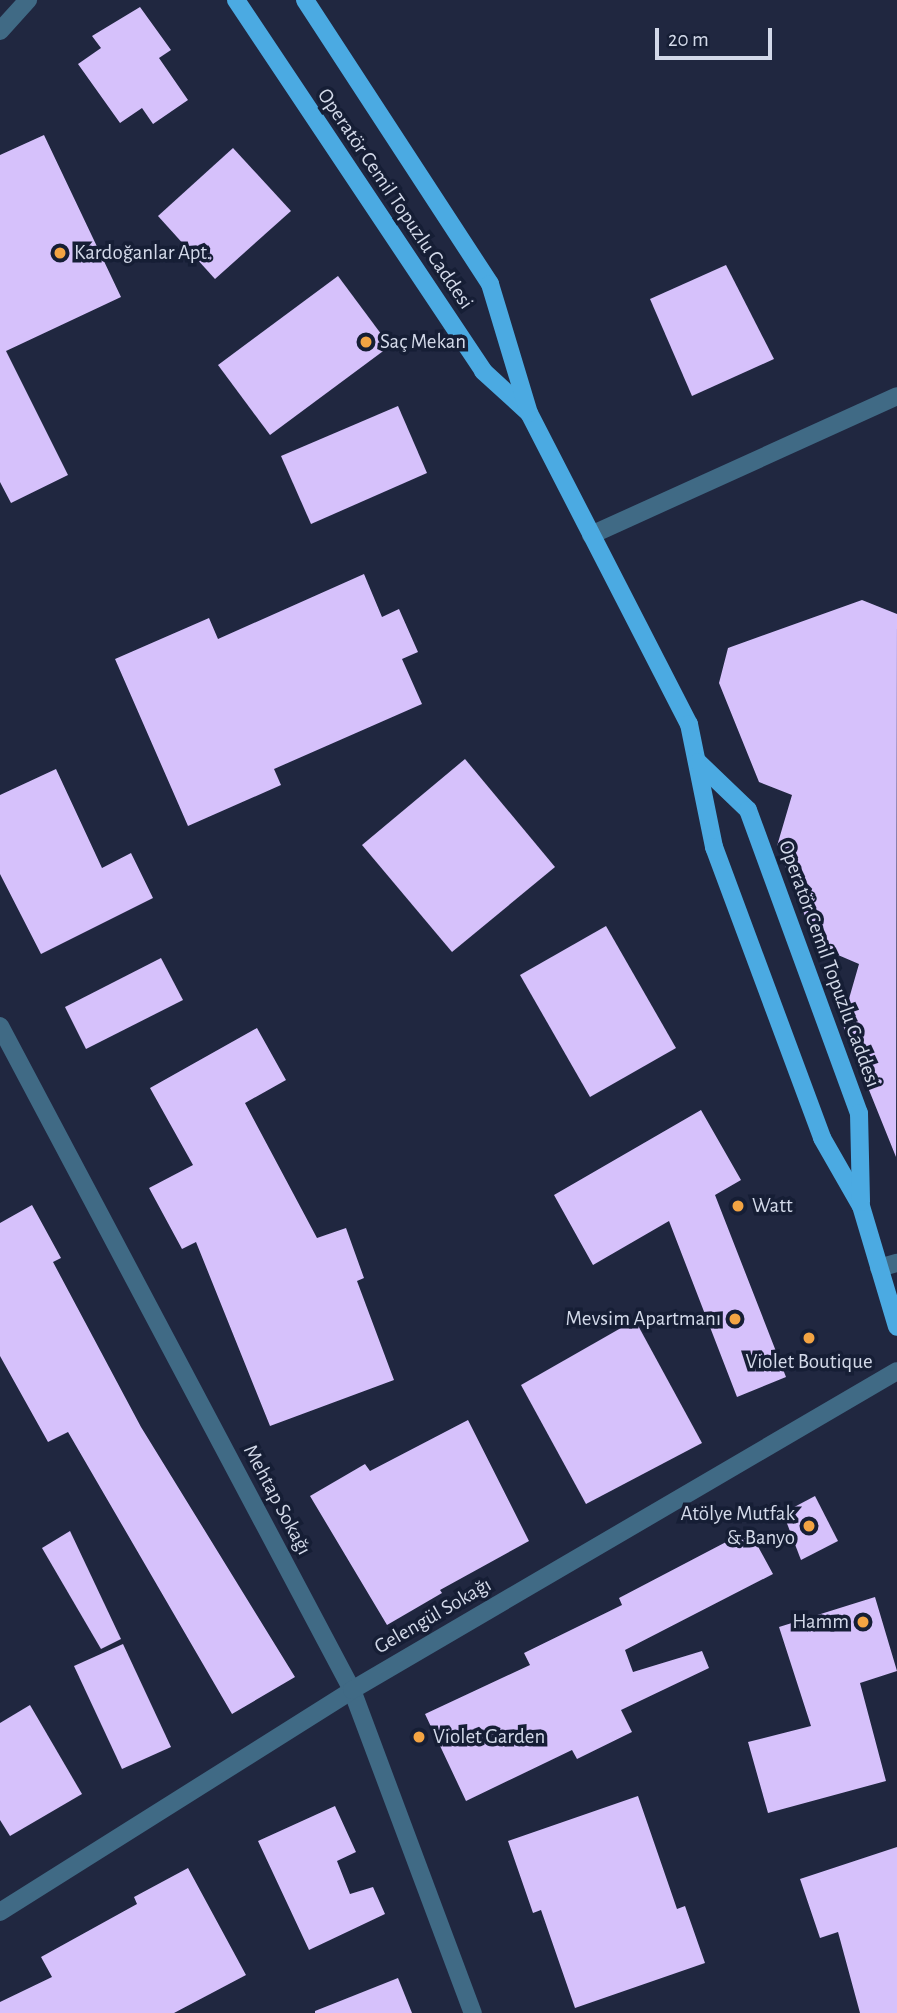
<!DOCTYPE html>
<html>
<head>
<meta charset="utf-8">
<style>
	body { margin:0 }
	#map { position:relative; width:897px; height:2013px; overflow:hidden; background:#202740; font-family:"Alegreya Sans",sans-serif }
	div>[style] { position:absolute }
	.building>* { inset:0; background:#d6c1fb }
	.minor>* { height:18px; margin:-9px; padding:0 9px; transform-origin:9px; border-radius:9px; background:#406a85 }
	.primary>* { height:18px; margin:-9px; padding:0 9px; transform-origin:9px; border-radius:9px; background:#4baae2 }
	.dots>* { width:19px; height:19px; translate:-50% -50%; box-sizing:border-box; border:4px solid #161e35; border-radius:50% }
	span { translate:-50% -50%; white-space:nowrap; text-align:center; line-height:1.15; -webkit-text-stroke:7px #161e35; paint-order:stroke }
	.street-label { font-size:21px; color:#d3d9e9 }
	.poi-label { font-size:21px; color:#d3d9e9 }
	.left { translate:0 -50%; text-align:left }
	.right { translate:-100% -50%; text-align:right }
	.scale { position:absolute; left:655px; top:28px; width:117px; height:32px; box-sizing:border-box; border:4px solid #d3d9e9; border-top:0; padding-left:9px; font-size:21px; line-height:24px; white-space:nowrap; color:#d3d9e9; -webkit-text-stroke:5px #161e35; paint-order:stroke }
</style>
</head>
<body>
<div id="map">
	<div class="building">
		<i style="clip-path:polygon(140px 7px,171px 50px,159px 58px,188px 100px,153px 124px,142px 108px,120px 123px,78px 64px,101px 48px,92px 36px)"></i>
		<i style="clip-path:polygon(44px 135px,121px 297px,6px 351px,68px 475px,11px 503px,0 482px,0 155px)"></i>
		<i style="clip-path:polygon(233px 148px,291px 211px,215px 279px,158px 216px)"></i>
		<i style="clip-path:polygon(726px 265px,774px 359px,692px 396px,650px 299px)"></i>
		<i style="clip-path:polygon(338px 276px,390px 346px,270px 435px,218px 365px)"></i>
		<i style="clip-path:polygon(398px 406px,427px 473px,311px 524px,281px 456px)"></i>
		<i style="clip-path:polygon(364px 574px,382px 617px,399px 609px,418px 652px,402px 659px,422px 704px,274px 769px,281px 785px,188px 826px,115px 659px,209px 618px,218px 639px)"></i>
		<i style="clip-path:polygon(862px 600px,897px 614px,896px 1157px,842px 1023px,859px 964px,817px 946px,777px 846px,792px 795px,759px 782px,719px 683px,728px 648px)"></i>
		<i style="clip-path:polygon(465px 759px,555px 867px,452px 952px,362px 845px)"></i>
		<i style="clip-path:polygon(56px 769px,102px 868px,131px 853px,153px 898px,41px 954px,0 874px,0 795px)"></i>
		<i style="clip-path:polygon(606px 926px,676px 1048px,590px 1097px,520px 975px)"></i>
		<i style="clip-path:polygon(161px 958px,183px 1000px,86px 1049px,65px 1007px)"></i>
		<i style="clip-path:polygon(257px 1028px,286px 1080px,245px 1103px,317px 1238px,346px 1228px,364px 1278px,357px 1281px,394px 1380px,270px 1426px,196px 1242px,182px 1249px,149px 1188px,193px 1165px,150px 1088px)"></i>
		<i style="clip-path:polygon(701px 1110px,741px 1180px,715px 1195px,786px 1377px,737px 1397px,669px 1221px,593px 1265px,554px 1195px)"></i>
		<i style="clip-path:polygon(32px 1205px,61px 1258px,53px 1262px,141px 1427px,295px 1677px,232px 1714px,68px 1432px,48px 1442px,0 1356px,0 1223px)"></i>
		<i style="clip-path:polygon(635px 1320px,702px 1443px,586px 1504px,521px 1385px)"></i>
		<i style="clip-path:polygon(468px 1420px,529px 1541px,440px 1590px,442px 1593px,387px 1625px,310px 1496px,365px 1464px,370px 1471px)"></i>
		<i style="clip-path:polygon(815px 1496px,838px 1541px,801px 1560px,783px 1513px)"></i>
		<i style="clip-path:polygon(749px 1530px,773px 1574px,625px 1650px,633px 1672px,702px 1651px,709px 1668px,621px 1710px,632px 1732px,577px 1759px,572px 1750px,466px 1801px,425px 1714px,530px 1665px,524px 1653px,622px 1605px,619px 1598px)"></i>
		<i style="clip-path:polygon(70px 1531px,121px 1639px,101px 1649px,42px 1548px)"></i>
		<i style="clip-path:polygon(875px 1597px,897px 1671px,860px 1683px,886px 1781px,768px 1813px,748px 1742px,811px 1726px,779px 1627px)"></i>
		<i style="clip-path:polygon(123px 1644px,171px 1747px,122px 1769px,74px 1666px)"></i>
		<i style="clip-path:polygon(30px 1705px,82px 1794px,10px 1836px,0 1820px,0 1723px)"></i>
		<i style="clip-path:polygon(638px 1796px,677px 1909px,685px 1906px,705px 1963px,575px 2008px,541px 1910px,533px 1913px,508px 1841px)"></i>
		<i style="clip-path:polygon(335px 1806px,356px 1852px,337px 1861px,350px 1894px,373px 1887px,385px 1914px,309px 1950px,258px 1841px)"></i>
		<i style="clip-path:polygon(897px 1847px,897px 2013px,860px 2013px,838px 1932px,820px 1938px,800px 1879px)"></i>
		<i style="clip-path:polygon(188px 1868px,246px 1975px,174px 2013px,0 2013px,0 2002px,52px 1977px,41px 1957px,137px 1904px,134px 1897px)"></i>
		<i style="clip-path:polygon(398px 1978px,412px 2013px,315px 2013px,315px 2011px)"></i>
	</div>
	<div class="minor">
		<i style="left:0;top:31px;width:42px;rotate:-47.9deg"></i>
		<i style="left:591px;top:535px;width:336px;rotate:-24.4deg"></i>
		<i style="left:0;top:1026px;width:752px;rotate:62.07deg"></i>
		<i style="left:352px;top:1690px;width:345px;rotate:69.5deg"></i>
		<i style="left:879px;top:1268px;width:19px;rotate:-16deg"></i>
		<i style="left:0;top:1912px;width:416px;rotate:-32.2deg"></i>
		<i style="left:352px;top:1690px;width:631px;rotate:-30.34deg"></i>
	</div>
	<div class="primary">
		<i style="left:236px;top:0;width:446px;rotate:56.3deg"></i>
		<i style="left:483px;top:371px;width:62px;rotate:42.4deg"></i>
		<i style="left:529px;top:413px;width:350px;rotate:62.8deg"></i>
		<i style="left:689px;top:724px;width:126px;rotate:78.5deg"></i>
		<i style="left:714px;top:847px;width:310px;rotate:69.6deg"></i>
		<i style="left:822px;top:1138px;width:78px;rotate:60.2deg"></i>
		<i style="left:861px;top:1206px;width:126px;rotate:73.4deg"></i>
		<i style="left:305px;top:0;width:339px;rotate:56.9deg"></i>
		<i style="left:490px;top:284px;width:135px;rotate:73.2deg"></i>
		<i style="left:698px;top:762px;width:69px;rotate:43.8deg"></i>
		<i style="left:748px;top:810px;width:323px;rotate:69.9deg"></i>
		<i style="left:859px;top:1113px;width:89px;rotate:88.7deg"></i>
	</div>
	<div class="dots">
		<i style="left:60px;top:253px;background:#f3a443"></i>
		<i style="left:366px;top:342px;background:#f3a443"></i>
		<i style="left:738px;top:1206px;background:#f3a443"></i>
		<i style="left:735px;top:1319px;background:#f3a443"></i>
		<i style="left:809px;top:1338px;background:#f3a443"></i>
		<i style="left:809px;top:1526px;background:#f3a443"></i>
		<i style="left:863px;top:1622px;background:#f3a443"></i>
		<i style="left:419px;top:1737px;background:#f3a443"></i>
	</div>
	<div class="street-label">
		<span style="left:395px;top:199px;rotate:56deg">Operatör Cemil Topuzlu Caddesi</span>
		<span style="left:829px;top:964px;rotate:70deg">Operatör Cemil Topuzlu Caddesi</span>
		<span style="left:277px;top:1500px;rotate:62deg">Mehtap Sokağı</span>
		<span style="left:433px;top:1616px;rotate:-30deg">Gelengül Sokağı</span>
	</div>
	<div class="poi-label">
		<span class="left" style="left:74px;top:253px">Kardoğanlar Apt.</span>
		<span class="left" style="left:380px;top:342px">Saç Mekan</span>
		<span class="left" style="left:752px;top:1206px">Watt</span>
		<span class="right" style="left:721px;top:1319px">Mevsim Apartmanı</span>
		<span style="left:809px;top:1362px">Violet Boutique</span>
		<span class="right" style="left:795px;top:1526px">Atölye Mutfak<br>&amp; Banyo</span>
		<span class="right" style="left:849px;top:1622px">Hamm</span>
		<span class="left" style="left:433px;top:1737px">Violet Garden</span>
	</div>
	<div class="scale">20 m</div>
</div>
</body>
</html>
